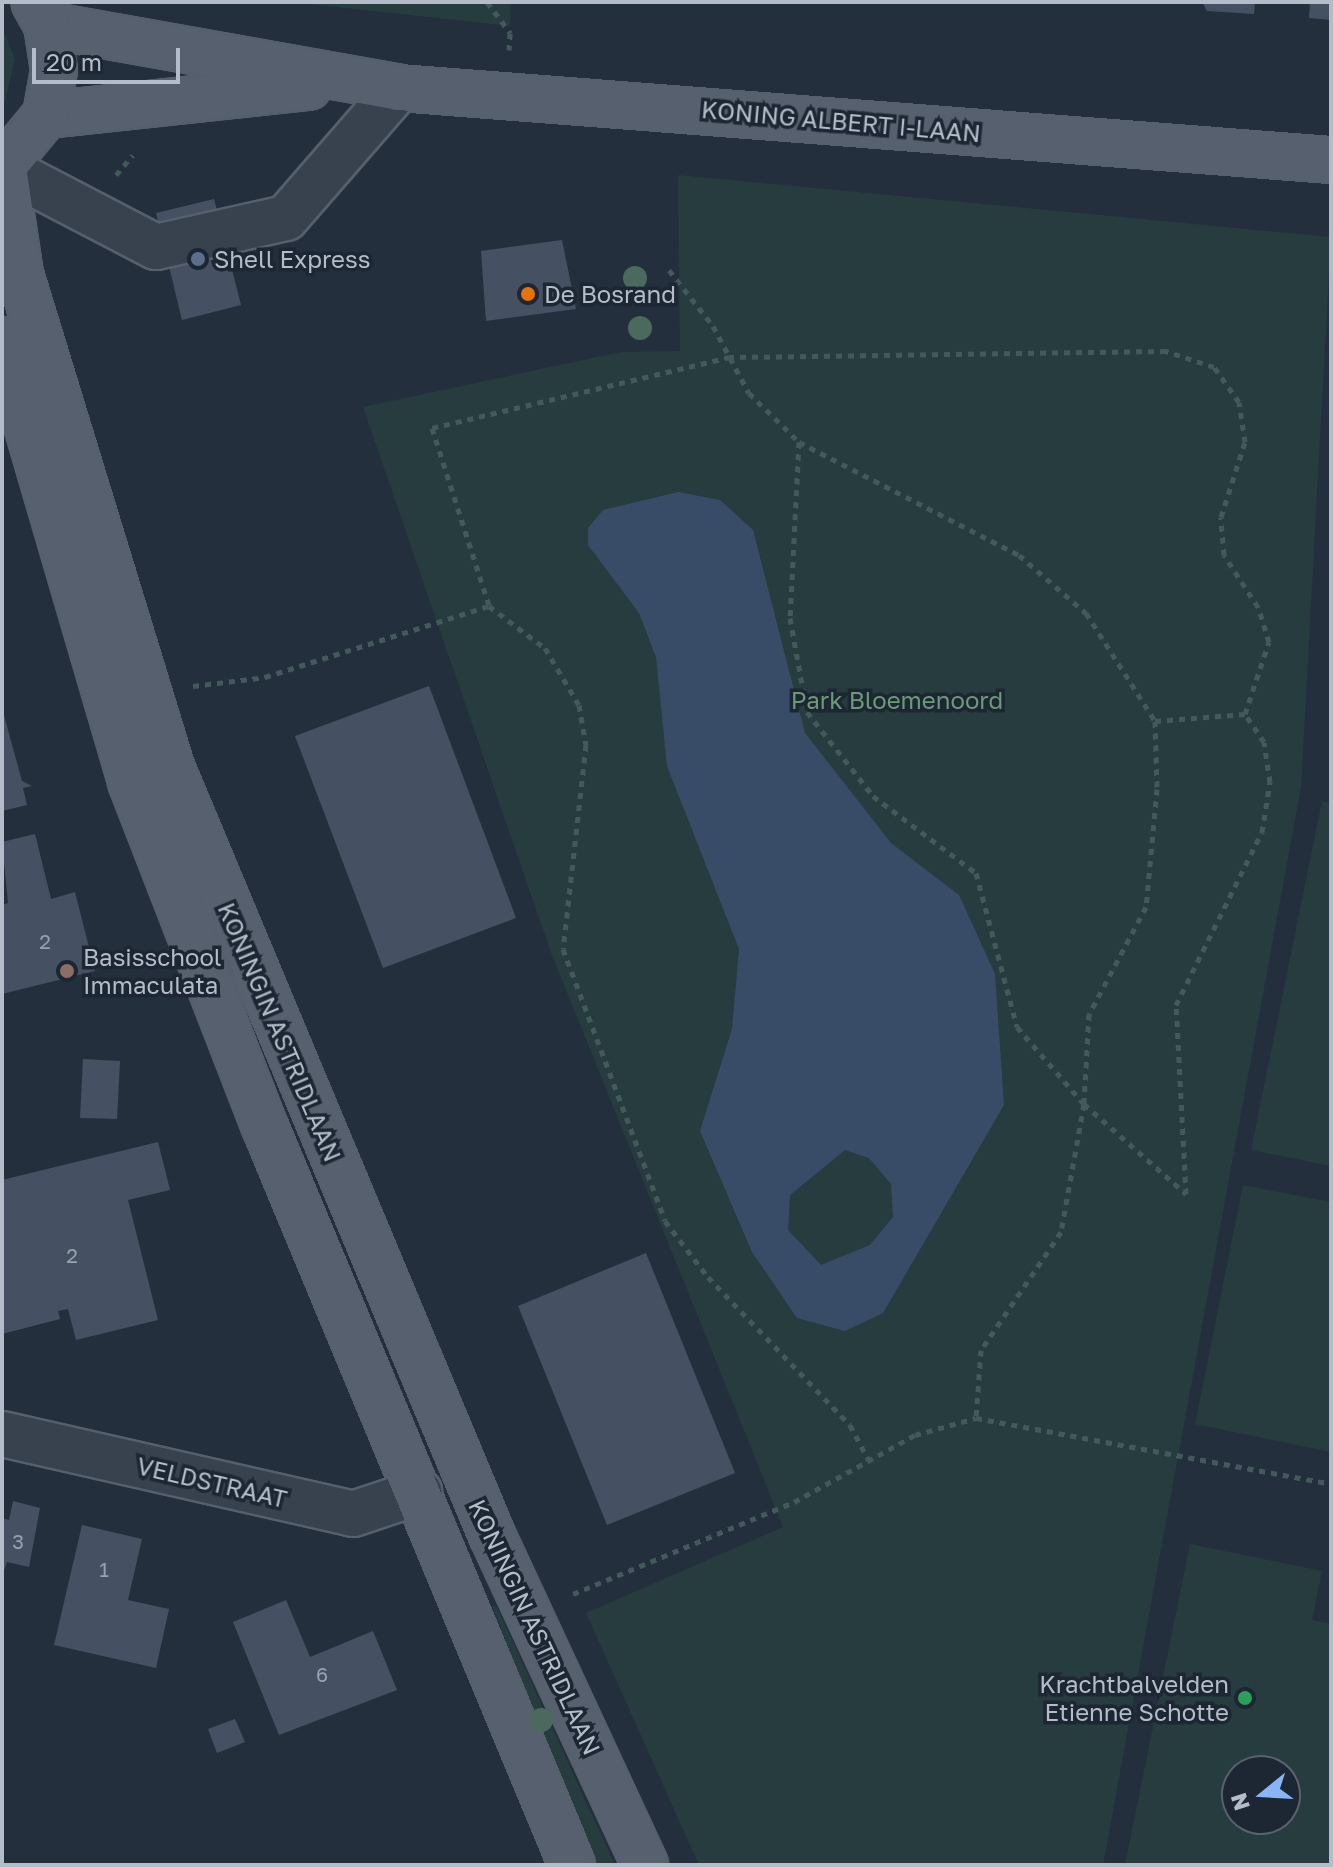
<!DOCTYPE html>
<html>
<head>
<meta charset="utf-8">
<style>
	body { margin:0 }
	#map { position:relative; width:1333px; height:1867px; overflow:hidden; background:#242f3e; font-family:"Golos Text",sans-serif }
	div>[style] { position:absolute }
	.green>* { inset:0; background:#263c3f }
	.water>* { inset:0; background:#394c67 }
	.building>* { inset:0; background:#455162 }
	.path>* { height:5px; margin-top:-2.5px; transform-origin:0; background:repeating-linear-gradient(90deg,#44595c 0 6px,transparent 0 12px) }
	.roads { filter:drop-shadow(2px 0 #565f6c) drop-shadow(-2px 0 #565f6c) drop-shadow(0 2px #565f6c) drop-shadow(0 -2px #565f6c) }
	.minor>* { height:44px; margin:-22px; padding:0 22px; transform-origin:22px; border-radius:22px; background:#38414e }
	.major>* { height:44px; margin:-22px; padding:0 22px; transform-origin:22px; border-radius:22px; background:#56606e }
	.trees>* { width:24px; height:24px; margin:-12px; border-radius:50%; background:#4b6a5d }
	.dots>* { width:22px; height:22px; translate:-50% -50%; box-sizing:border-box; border:4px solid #1d2633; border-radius:50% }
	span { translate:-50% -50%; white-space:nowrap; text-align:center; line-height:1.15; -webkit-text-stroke:7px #1d2633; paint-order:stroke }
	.number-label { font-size:20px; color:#98a1af }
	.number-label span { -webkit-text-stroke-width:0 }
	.street-label { font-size:24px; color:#b4bcc9 }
	.poi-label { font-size:24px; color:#b4bcc9 }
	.left { translate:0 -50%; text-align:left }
	.right { translate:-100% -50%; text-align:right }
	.park-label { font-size:24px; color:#6b9a76 }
	.frame { position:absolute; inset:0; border:4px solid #b4bcc9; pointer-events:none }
	.north { position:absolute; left:1221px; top:1755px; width:80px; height:80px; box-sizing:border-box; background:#1d2633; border:2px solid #59626f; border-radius:50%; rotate:252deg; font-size:22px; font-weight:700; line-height:32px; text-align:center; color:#b4bcc9 }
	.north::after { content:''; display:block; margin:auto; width:28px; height:36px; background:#8ab4f8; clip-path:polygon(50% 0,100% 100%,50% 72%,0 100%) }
	.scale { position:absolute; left:32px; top:48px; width:148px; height:36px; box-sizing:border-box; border:4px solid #b4bcc9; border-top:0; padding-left:10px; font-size:24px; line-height:28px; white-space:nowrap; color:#b4bcc9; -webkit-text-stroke:6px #1d2633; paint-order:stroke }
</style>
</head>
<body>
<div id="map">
	<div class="green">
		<i style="clip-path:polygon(290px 2px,511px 2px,510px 26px)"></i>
		<i style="clip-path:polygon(2px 27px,15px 59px,2px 114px)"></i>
		<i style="clip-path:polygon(678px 175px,1331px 237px,1301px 787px,1103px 1865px,699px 1865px,586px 1613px,783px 1527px,551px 953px,363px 407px,621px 352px,680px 351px)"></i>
		<i style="clip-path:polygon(1322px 801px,1331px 803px,1331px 1166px,1251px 1150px)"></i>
		<i style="clip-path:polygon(1243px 1185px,1331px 1202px,1331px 1452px,1195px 1424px)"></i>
		<i style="clip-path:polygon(evenodd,1190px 1544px,1322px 1571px,1312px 1620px,1331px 1624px,1331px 1865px,1125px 1865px,1190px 1544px,1237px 1771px,1285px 1771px,1285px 1819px,1237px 1819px,1237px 1771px)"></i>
		<i style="clip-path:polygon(492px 1605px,497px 1607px,615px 1865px,592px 1865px)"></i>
	</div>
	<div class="water">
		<i style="clip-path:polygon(evenodd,678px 492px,720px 500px,753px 530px,805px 733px,891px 843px,959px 895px,995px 974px,1004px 1105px,883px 1313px,845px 1331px,797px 1318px,752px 1252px,700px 1131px,732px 1029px,739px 949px,667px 766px,656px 657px,639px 613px,588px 545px,588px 528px,603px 510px,678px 492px,845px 1150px,869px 1158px,891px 1184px,893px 1217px,870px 1245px,821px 1265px,788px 1230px,790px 1195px,845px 1150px)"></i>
	</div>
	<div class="building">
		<i style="clip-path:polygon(1202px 2px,1255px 2px,1254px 14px,1207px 11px)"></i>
		<i style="clip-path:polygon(1310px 2px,1331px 2px,1331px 20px,1309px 18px)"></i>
		<i style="clip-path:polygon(214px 199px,241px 305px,182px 320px,156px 213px)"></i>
		<i style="clip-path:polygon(562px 240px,576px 309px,486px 321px,481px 251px)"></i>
		<i style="clip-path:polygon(429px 686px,516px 918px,383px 968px,295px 736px)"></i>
		<i style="clip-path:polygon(2px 708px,22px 781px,32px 786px,23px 788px,27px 805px,2px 811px)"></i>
		<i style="clip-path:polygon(35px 834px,51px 899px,75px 892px,95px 971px,2px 994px,2px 905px,8px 903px,2px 842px)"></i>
		<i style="clip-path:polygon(83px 1059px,120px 1061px,117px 1119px,80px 1118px)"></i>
		<i style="clip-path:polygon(158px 1142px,170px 1190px,128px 1200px,158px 1320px,76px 1340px,68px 1309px,58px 1311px,60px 1319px,2px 1334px,2px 1180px)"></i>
		<i style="clip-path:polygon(646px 1253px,735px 1473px,607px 1525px,518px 1306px)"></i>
		<i style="clip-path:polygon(13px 1501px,40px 1508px,29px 1567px,7px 1562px,2px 1576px,2px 1518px,9px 1520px)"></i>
		<i style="clip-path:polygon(82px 1525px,142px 1539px,128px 1600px,169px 1609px,156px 1668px,54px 1645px)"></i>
		<i style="clip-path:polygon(286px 1600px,310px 1657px,373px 1631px,397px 1690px,279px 1735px,233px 1622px)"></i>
		<i style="clip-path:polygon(235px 1719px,245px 1742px,217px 1753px,208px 1729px)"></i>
	</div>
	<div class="path">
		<i style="left:487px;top:2px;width:39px;rotate:53deg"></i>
		<i style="left:510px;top:33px;width:17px;rotate:93deg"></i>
		<i style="left:116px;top:175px;width:26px;rotate:-50deg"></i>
		<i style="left:669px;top:270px;width:71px;rotate:51.8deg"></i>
		<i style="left:713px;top:326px;width:76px;rotate:61.8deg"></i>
		<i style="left:749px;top:393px;width:70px;rotate:44.4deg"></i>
		<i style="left:799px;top:442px;width:247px;rotate:27.2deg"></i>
		<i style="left:1019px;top:555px;width:89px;rotate:40.9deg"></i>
		<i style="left:1086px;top:613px;width:128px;rotate:57.4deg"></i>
		<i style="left:1155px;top:721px;width:68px;rotate:88.3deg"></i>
		<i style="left:1157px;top:789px;width:119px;rotate:95.3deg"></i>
		<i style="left:1146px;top:907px;width:121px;rotate:118deg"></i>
		<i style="left:1089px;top:1014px;width:90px;rotate:93.2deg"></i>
		<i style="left:1084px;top:1104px;width:130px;rotate:100.2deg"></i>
		<i style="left:1061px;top:1232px;width:143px;rotate:124.1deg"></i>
		<i style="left:981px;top:1350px;width:68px;rotate:94.2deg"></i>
		<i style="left:799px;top:442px;width:176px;rotate:92.9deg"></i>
		<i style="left:790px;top:618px;width:96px;rotate:79.7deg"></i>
		<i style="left:807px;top:712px;width:107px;rotate:51.8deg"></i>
		<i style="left:873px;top:796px;width:129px;rotate:36.8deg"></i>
		<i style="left:976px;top:873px;width:159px;rotate:75.1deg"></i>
		<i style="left:1017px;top:1027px;width:102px;rotate:49deg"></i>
		<i style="left:1084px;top:1104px;width:136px;rotate:41.4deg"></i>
		<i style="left:1186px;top:1194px;width:189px;rotate:-93deg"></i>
		<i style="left:1176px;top:1005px;width:193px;rotate:-63.6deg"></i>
		<i style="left:1262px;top:832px;width:51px;rotate:-80.9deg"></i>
		<i style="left:1270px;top:782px;width:40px;rotate:-98.5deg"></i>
		<i style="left:1264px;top:742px;width:34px;rotate:-124deg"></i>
		<i style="left:1245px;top:714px;width:76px;rotate:-71.6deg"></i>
		<i style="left:1269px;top:642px;width:37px;rotate:-107deg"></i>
		<i style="left:1258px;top:607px;width:62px;rotate:-123.2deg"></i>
		<i style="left:1224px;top:555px;width:38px;rotate:-95deg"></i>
		<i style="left:1221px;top:517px;width:79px;rotate:-72.3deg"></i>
		<i style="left:1245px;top:442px;width:40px;rotate:-98.5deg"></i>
		<i style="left:1239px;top:402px;width:43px;rotate:-125.5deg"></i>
		<i style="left:1214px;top:367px;width:51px;rotate:-161.6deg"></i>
		<i style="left:1166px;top:351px;width:436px;rotate:179.2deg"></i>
		<i style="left:730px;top:357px;width:306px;rotate:166.6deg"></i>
		<i style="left:432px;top:428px;width:187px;rotate:72.2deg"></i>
		<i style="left:489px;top:606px;width:70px;rotate:36.9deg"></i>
		<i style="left:545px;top:648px;width:66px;rotate:59.2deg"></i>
		<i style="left:579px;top:705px;width:41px;rotate:80.1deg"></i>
		<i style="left:586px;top:745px;width:205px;rotate:96.4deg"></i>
		<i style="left:563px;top:949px;width:290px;rotate:69.4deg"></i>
		<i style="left:665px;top:1221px;width:71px;rotate:52.5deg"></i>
		<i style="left:708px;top:1277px;width:205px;rotate:46.2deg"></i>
		<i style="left:850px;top:1425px;width:40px;rotate:62deg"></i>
		<i style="left:193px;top:686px;width:73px;rotate:-7.1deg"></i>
		<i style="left:265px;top:677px;width:235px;rotate:-17.6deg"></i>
		<i style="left:1155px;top:721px;width:90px;rotate:-4.4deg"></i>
		<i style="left:573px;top:1594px;width:239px;rotate:-22.6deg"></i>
		<i style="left:794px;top:1502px;width:138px;rotate:-29deg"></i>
		<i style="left:915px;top:1435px;width:63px;rotate:-15.6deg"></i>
		<i style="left:976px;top:1418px;width:361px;rotate:10.5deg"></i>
	</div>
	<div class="roads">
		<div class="minor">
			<i style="left:4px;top:168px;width:171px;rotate:27.5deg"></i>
			<i style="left:156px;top:247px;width:133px;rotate:-12.6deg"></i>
			<i style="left:286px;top:218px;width:172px;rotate:-49deg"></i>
			<i style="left:2px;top:1434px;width:360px;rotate:12.8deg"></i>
			<i style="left:353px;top:1514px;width:70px;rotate:-18.4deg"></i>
		</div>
		<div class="major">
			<i style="left:47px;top:25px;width:358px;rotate:10.1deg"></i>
			<i style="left:399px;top:88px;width:935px;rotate:4.42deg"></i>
			<i style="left:46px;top:115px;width:264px;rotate:-6.1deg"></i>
			<i style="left:2px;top:168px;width:69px;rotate:-50.3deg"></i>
			<i style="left:46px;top:115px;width:46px;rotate:-79.9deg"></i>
			<i style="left:54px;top:70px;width:46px;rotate:-98.8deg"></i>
			<i style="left:47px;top:25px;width:26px;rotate:-119deg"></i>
			<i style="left:4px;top:168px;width:107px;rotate:81.4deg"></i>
			<i style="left:20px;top:274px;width:516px;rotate:72.97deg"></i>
			<i style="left:171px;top:767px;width:832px;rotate:67.32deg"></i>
			<i style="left:492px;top:1535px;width:364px;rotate:65.1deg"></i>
			<i style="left:2px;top:340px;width:460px;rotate:73.7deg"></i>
			<i style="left:131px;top:782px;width:370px;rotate:68.8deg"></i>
			<i style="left:265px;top:1127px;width:799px;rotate:67.41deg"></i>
		</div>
	</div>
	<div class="trees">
		<i style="left:635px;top:278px"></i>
		<i style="left:640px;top:328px"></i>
		<i style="left:541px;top:1720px"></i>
	</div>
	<div class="dots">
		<i style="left:198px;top:259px;background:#5c6f8a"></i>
		<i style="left:528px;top:294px;background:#e8710a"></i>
		<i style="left:67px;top:971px;background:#8d6e63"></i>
		<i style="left:1245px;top:1698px;background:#2e9e5b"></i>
	</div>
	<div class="number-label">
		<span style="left:45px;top:941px">2</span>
		<span style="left:72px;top:1255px">2</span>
		<span style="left:18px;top:1541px">3</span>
		<span style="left:104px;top:1569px">1</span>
		<span style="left:322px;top:1674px">6</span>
	</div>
	<div class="street-label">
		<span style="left:841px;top:121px;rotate:5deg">KONING ALBERT I-LAAN</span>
		<span style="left:280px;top:1032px;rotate:67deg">KONINGIN ASTRIDLAAN</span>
		<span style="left:212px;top:1482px;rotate:13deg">VELDSTRAAT</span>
		<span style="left:535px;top:1627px;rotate:65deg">KONINGIN ASTRIDLAAN</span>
	</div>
	<div class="poi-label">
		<span class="left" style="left:214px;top:259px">Shell Express</span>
		<span class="left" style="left:544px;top:294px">De Bosrand</span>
		<span class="left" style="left:83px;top:971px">Basisschool<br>Immaculata</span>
		<span class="right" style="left:1229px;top:1698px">Krachtbalvelden<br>Etienne Schotte</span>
	</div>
	<div class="park-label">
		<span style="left:897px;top:700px">Park Bloemenoord</span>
	</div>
	<div class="frame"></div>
	<div class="north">N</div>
	<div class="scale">20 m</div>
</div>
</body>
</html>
